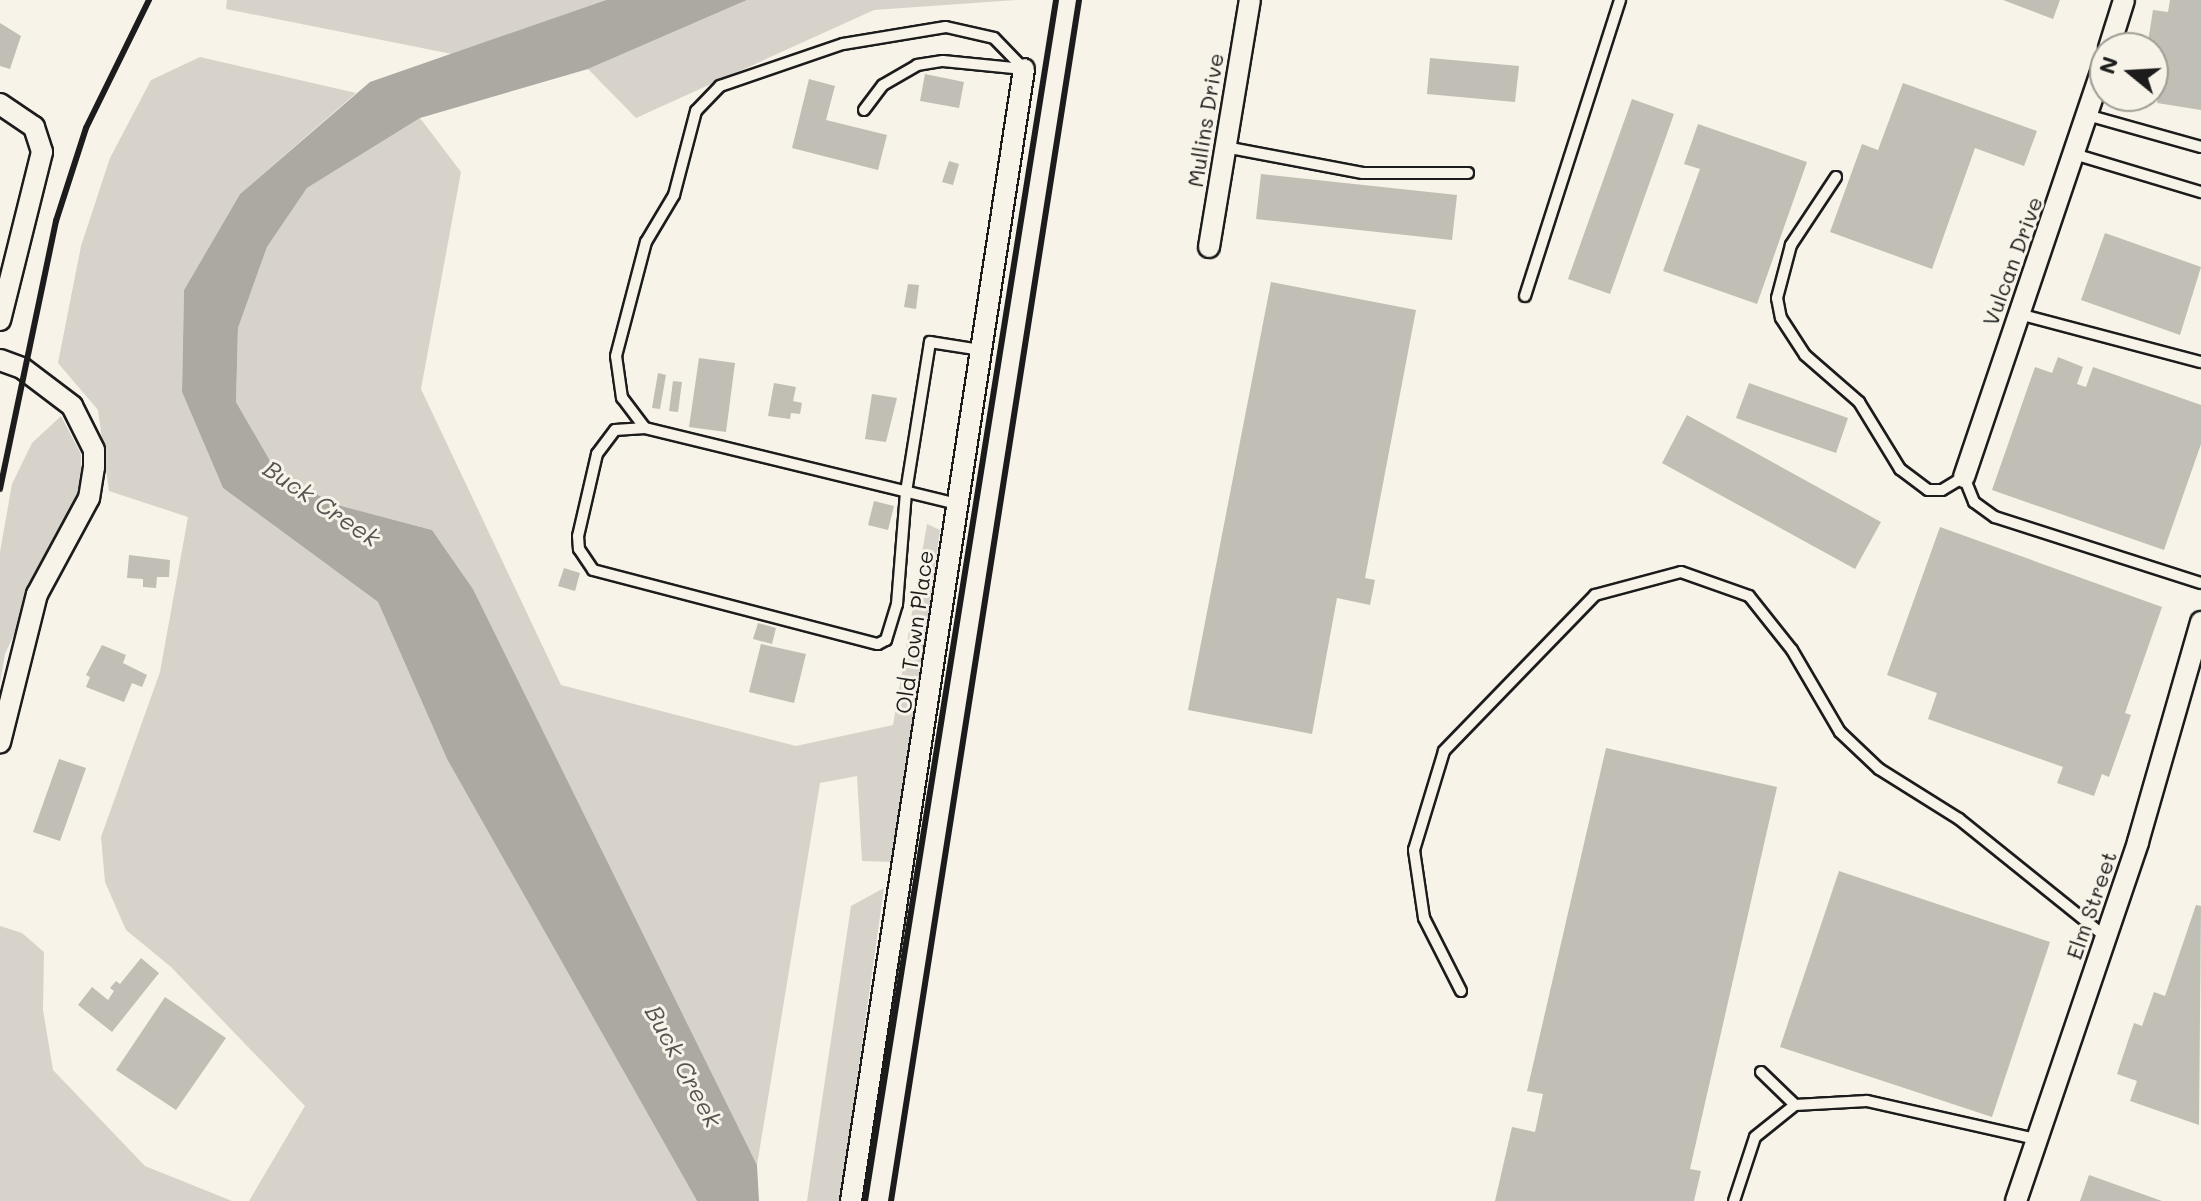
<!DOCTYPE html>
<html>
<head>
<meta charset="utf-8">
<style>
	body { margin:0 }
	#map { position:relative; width:2201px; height:1201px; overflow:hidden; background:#f7f3e8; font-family:Mali,sans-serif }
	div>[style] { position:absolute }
	.green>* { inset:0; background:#d7d3cb }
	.water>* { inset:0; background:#aca9a2 }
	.building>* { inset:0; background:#c0beb5 }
	.roads { filter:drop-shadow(2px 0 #1c1c1c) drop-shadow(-2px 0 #1c1c1c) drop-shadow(0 2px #1c1c1c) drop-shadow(0 -2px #1c1c1c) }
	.service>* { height:10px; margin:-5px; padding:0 5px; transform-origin:5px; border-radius:5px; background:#f7f3e8 }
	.minor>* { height:20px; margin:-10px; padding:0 10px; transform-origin:10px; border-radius:10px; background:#f7f3e8 }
	.rail>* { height:6px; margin:-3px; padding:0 3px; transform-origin:3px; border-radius:3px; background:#1c1c1c }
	span { translate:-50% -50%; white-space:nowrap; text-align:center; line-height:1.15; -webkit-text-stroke:6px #f7f3e8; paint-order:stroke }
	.street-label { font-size:22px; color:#1c1c1c }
	.water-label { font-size:24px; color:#565452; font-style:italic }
	.north { position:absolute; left:2089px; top:32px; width:80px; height:80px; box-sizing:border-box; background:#f7f3e8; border:2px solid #9f9d96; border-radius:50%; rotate:288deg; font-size:22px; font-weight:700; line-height:32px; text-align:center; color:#1c1c1c }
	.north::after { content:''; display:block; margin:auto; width:28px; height:36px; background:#1c1c1c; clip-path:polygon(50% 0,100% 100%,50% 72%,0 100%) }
</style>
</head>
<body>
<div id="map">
	<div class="green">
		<i style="clip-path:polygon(227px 0,606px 0,452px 54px,226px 9px)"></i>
		<i style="clip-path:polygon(747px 0,1016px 0,874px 10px,636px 118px,588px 69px)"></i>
		<i style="clip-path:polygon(200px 57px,356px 93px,240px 194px,184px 290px,182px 392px,223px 488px,378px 602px,447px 759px,697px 1201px,249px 1201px,305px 1106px,171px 967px,126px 930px,105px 882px,101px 837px,160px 672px,188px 517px,109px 491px,98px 410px,58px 363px,81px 246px,110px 158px,151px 80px)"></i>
		<i style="clip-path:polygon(420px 118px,461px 172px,421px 389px,561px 685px,796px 746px,893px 725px,927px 524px,940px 530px,895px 862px,862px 861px,857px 776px,820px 783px,757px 1165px,473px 589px,432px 530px,334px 504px,276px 471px,236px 402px,238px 328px,267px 247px,307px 188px)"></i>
		<i style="clip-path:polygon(61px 416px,81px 454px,81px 490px,5px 654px,0 683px,0 552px,12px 484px,32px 443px)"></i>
		<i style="clip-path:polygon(884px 888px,840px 1201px,807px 1201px,851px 906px)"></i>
		<i style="clip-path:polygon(0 926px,22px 933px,44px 952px,43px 1010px,53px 1070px,145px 1166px,232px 1201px,0 1201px)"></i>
	</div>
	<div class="water">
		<i style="clip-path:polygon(606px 0,747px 0,588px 69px,420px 118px,307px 188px,267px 247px,238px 328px,236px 402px,276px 471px,334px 504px,432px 530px,473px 589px,757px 1165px,759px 1201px,697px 1201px,447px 759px,378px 602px,223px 488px,182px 392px,184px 290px,240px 194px,370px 82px)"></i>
	</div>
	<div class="building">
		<i style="clip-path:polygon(2003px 0,2060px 0,2053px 19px)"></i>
		<i style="clip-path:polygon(2170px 0,2201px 0,2201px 110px,2157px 103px,2161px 75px,2153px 74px,2153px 48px,2147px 48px,2153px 10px,2168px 12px)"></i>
		<i style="clip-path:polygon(0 23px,21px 36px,10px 69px,0 66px)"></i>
		<i style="clip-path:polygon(1430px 58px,1519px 66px,1515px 102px,1427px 94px)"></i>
		<i style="clip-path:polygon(925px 74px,964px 82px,959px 108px,920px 101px)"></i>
		<i style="clip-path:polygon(809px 79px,835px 86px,826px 120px,887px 135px,878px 170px,792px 148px)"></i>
		<i style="clip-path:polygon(1903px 83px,2037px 131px,2024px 166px,1975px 148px,1932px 269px,1830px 232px,1862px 144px,1878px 150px)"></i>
		<i style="clip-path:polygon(1632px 99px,1674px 114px,1610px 294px,1568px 279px)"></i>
		<i style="clip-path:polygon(1698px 124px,1807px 162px,1757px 304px,1663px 271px,1700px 169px,1684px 164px)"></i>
		<i style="clip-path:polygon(949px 161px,959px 164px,953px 185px,942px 182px)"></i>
		<i style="clip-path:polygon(1261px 174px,1457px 195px,1452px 240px,1256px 219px)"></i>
		<i style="clip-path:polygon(2105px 233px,2201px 267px,2180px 335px,2081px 300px)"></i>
		<i style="clip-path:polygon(1271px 282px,1416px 310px,1365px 578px,1375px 580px,1370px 605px,1337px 598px,1312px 734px,1188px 710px)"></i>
		<i style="clip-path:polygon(908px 284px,919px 285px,916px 309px,904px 307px)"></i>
		<i style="clip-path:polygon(2058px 357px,2083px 367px,2077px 384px,2086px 387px,2093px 367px,2201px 405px,2201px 444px,2164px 550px,1992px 490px,2035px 367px,2052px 373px)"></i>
		<i style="clip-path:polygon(699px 358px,735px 363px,726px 432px,689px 427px)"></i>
		<i style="clip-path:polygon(658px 373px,666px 375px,660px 409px,652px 408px)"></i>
		<i style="clip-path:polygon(673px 381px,682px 382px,678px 412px,669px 411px)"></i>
		<i style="clip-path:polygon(774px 383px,796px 387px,793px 401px,802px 403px,800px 414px,791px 413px,790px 419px,768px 416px)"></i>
		<i style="clip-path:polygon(1749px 383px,1848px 418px,1836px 453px,1736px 418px)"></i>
		<i style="clip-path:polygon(872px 394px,897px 398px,886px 442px,865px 439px)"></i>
		<i style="clip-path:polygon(1687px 415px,1881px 522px,1855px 569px,1662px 463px)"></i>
		<i style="clip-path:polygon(874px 501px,894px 506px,888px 530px,868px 525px)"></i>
		<i style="clip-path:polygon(1940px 527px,2162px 607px,2125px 713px,2131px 715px,2109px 777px,2102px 774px,2094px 796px,2057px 783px,2063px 767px,1928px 719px,1937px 693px,1887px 675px)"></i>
		<i style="clip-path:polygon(129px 555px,170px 560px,169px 577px,157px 577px,156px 588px,143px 587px,143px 579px,127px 578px)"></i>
		<i style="clip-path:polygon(564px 568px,580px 573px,575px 591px,558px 586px)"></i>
		<i style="clip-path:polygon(758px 623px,776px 628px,772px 644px,753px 639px)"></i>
		<i style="clip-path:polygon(761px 644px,806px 654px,794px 703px,749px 692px)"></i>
		<i style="clip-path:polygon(102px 645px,126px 655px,123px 663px,147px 675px,142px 687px,132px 683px,124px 702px,86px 687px,90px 677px,86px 675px)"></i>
		<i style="clip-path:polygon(1606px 748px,1777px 787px,1690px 1169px,1701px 1171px,1694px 1201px,1495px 1201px,1512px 1127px,1535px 1132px,1543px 1094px,1527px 1091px)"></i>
		<i style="clip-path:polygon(59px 759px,86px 768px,60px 841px,33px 832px)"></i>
		<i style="clip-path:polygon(1839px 871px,2050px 942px,1992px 1117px,1780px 1047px)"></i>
		<i style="clip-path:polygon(2196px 905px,2201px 906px,2199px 1125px,2130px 1101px,2137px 1081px,2117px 1074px,2134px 1023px,2142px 1026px,2154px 992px,2165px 996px)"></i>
		<i style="clip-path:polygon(141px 958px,159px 973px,112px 1032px,78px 1005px,92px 987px,108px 1000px,114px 991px,110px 988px,116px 981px,120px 984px)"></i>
		<i style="clip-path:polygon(165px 997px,226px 1038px,176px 1110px,116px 1070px)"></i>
		<i style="clip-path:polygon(2089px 1175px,2162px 1201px,2080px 1201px)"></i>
	</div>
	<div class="roads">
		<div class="service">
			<i style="left:864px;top:110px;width:31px;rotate:-53deg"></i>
			<i style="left:883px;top:85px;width:39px;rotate:-30deg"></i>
			<i style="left:917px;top:65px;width:26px;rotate:-9deg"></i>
			<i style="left:943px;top:61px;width:81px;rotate:5.6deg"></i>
			<i style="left:2087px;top:115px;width:118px;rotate:15.7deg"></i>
			<i style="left:1225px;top:147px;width:140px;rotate:10.7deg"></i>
			<i style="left:1363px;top:173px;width:105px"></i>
			<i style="left:2074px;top:154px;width:133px;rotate:16.7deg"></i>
			<i style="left:1836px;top:177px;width:82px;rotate:123.5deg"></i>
			<i style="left:1791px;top:245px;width:55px;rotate:104.8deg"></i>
			<i style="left:1777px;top:298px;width:20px;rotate:79deg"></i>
			<i style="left:1781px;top:318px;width:44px;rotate:57deg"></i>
			<i style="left:1805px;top:355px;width:72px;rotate:41deg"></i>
			<i style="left:1859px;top:402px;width:79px;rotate:58.5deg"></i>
			<i style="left:1900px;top:469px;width:35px;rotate:37deg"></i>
			<i style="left:1928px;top:490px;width:14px"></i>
			<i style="left:1942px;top:490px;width:26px;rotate:-31deg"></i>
			<i style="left:1964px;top:477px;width:27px;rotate:68deg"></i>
			<i style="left:1974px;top:502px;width:26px;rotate:36deg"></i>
			<i style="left:1995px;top:517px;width:216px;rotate:17.8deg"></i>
			<i style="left:1525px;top:296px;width:311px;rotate:-72.2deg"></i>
			<i style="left:2019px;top:314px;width:188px;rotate:14.8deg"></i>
			<i style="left:645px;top:428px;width:30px;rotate:176deg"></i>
			<i style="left:615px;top:430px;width:30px;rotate:127deg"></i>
			<i style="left:597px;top:454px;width:84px;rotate:103deg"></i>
			<i style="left:578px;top:536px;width:13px;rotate:86deg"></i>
			<i style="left:579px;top:549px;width:25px;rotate:56deg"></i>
			<i style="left:593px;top:570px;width:294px;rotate:14.6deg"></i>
			<i style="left:878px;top:644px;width:9px;rotate:-27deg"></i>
			<i style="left:886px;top:640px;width:38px;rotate:-73deg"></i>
			<i style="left:897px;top:604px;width:112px;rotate:-85.4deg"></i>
			<i style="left:906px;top:492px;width:152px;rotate:-80.9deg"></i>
			<i style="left:930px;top:342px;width:52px;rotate:8.9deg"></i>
			<i style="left:957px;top:504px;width:321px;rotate:-166.3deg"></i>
			<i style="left:645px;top:428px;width:38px;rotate:-127deg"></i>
			<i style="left:622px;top:398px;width:42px;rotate:-98.1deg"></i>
			<i style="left:616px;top:356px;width:118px;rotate:-75.3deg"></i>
			<i style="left:646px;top:242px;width:55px;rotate:-59.2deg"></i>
			<i style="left:674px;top:195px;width:87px;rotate:-75.3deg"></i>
			<i style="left:696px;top:111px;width:35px;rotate:-46deg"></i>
			<i style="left:720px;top:86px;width:130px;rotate:-18.9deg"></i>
			<i style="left:843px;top:44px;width:104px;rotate:-9.4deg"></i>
			<i style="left:946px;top:27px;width:49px;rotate:12.9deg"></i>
			<i style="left:994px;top:38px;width:43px;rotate:45.9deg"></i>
			<i style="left:1461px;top:991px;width:82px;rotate:-116.9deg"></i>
			<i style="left:1424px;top:918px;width:69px;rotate:-98.4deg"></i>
			<i style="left:1414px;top:850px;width:103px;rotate:-73.1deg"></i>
			<i style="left:1444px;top:751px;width:217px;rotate:-45.9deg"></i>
			<i style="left:1595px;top:595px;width:89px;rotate:-15deg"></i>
			<i style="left:1681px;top:572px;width:72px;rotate:19.4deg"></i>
			<i style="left:1749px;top:596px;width:69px;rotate:51.5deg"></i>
			<i style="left:1792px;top:650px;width:95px;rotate:59.7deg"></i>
			<i style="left:1840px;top:732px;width:54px;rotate:43.5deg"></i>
			<i style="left:1879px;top:769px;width:94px;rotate:32deg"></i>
			<i style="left:1959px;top:819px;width:189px;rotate:38.8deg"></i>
			<i style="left:1761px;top:1072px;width:47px;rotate:44.1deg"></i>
			<i style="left:1734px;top:1201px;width:67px;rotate:-71.8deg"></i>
			<i style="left:1755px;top:1137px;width:51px;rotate:-38.7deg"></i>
			<i style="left:1795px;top:1105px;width:72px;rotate:-3.2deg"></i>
			<i style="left:1867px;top:1101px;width:173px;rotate:12.7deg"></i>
		</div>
		<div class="minor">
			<i style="left:2109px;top:48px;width:50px;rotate:-72.6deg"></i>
			<i style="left:0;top:104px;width:41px;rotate:34.1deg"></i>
			<i style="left:34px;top:127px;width:26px;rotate:72deg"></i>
			<i style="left:42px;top:152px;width:173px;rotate:104deg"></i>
			<i style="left:1209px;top:247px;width:250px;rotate:-80.6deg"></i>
			<i style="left:0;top:360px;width:23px;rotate:20deg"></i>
			<i style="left:22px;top:368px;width:63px;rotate:37.2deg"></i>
			<i style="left:72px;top:406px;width:49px;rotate:63.4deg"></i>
			<i style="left:94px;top:450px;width:17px;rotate:90deg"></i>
			<i style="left:94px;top:467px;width:31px;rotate:99deg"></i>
			<i style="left:89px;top:498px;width:109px;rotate:118.4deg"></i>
			<i style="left:37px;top:594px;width:153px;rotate:104deg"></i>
			<i style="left:1964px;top:477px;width:439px;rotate:-71.3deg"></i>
			<i style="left:851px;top:1201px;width:1145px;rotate:-81.31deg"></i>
			<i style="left:2016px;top:1201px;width:379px;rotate:-71.2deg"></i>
			<i style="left:2138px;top:842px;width:229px;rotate:-74deg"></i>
		</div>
	</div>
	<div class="rail">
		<i style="left:0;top:489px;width:274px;rotate:-78.2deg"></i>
		<i style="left:56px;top:221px;width:98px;rotate:-72.1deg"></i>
		<i style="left:86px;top:128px;width:143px;rotate:-63.8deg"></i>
		<i style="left:865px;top:1201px;width:1216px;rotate:-80.96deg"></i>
		<i style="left:891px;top:1201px;width:1216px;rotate:-81.1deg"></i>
	</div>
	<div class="street-label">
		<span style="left:1205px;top:120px;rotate:-81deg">Mullins Drive</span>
		<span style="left:2012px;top:261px;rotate:-70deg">Vulcan Drive</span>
		<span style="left:914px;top:632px;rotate:-82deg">Old Town Place</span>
		<span style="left:2091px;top:905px;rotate:-71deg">Elm Street</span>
	</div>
	<div class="water-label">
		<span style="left:322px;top:503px;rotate:34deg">Buck Creek</span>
		<span style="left:684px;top:1066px;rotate:62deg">Buck Creek</span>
	</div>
	<div class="north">N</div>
</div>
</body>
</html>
